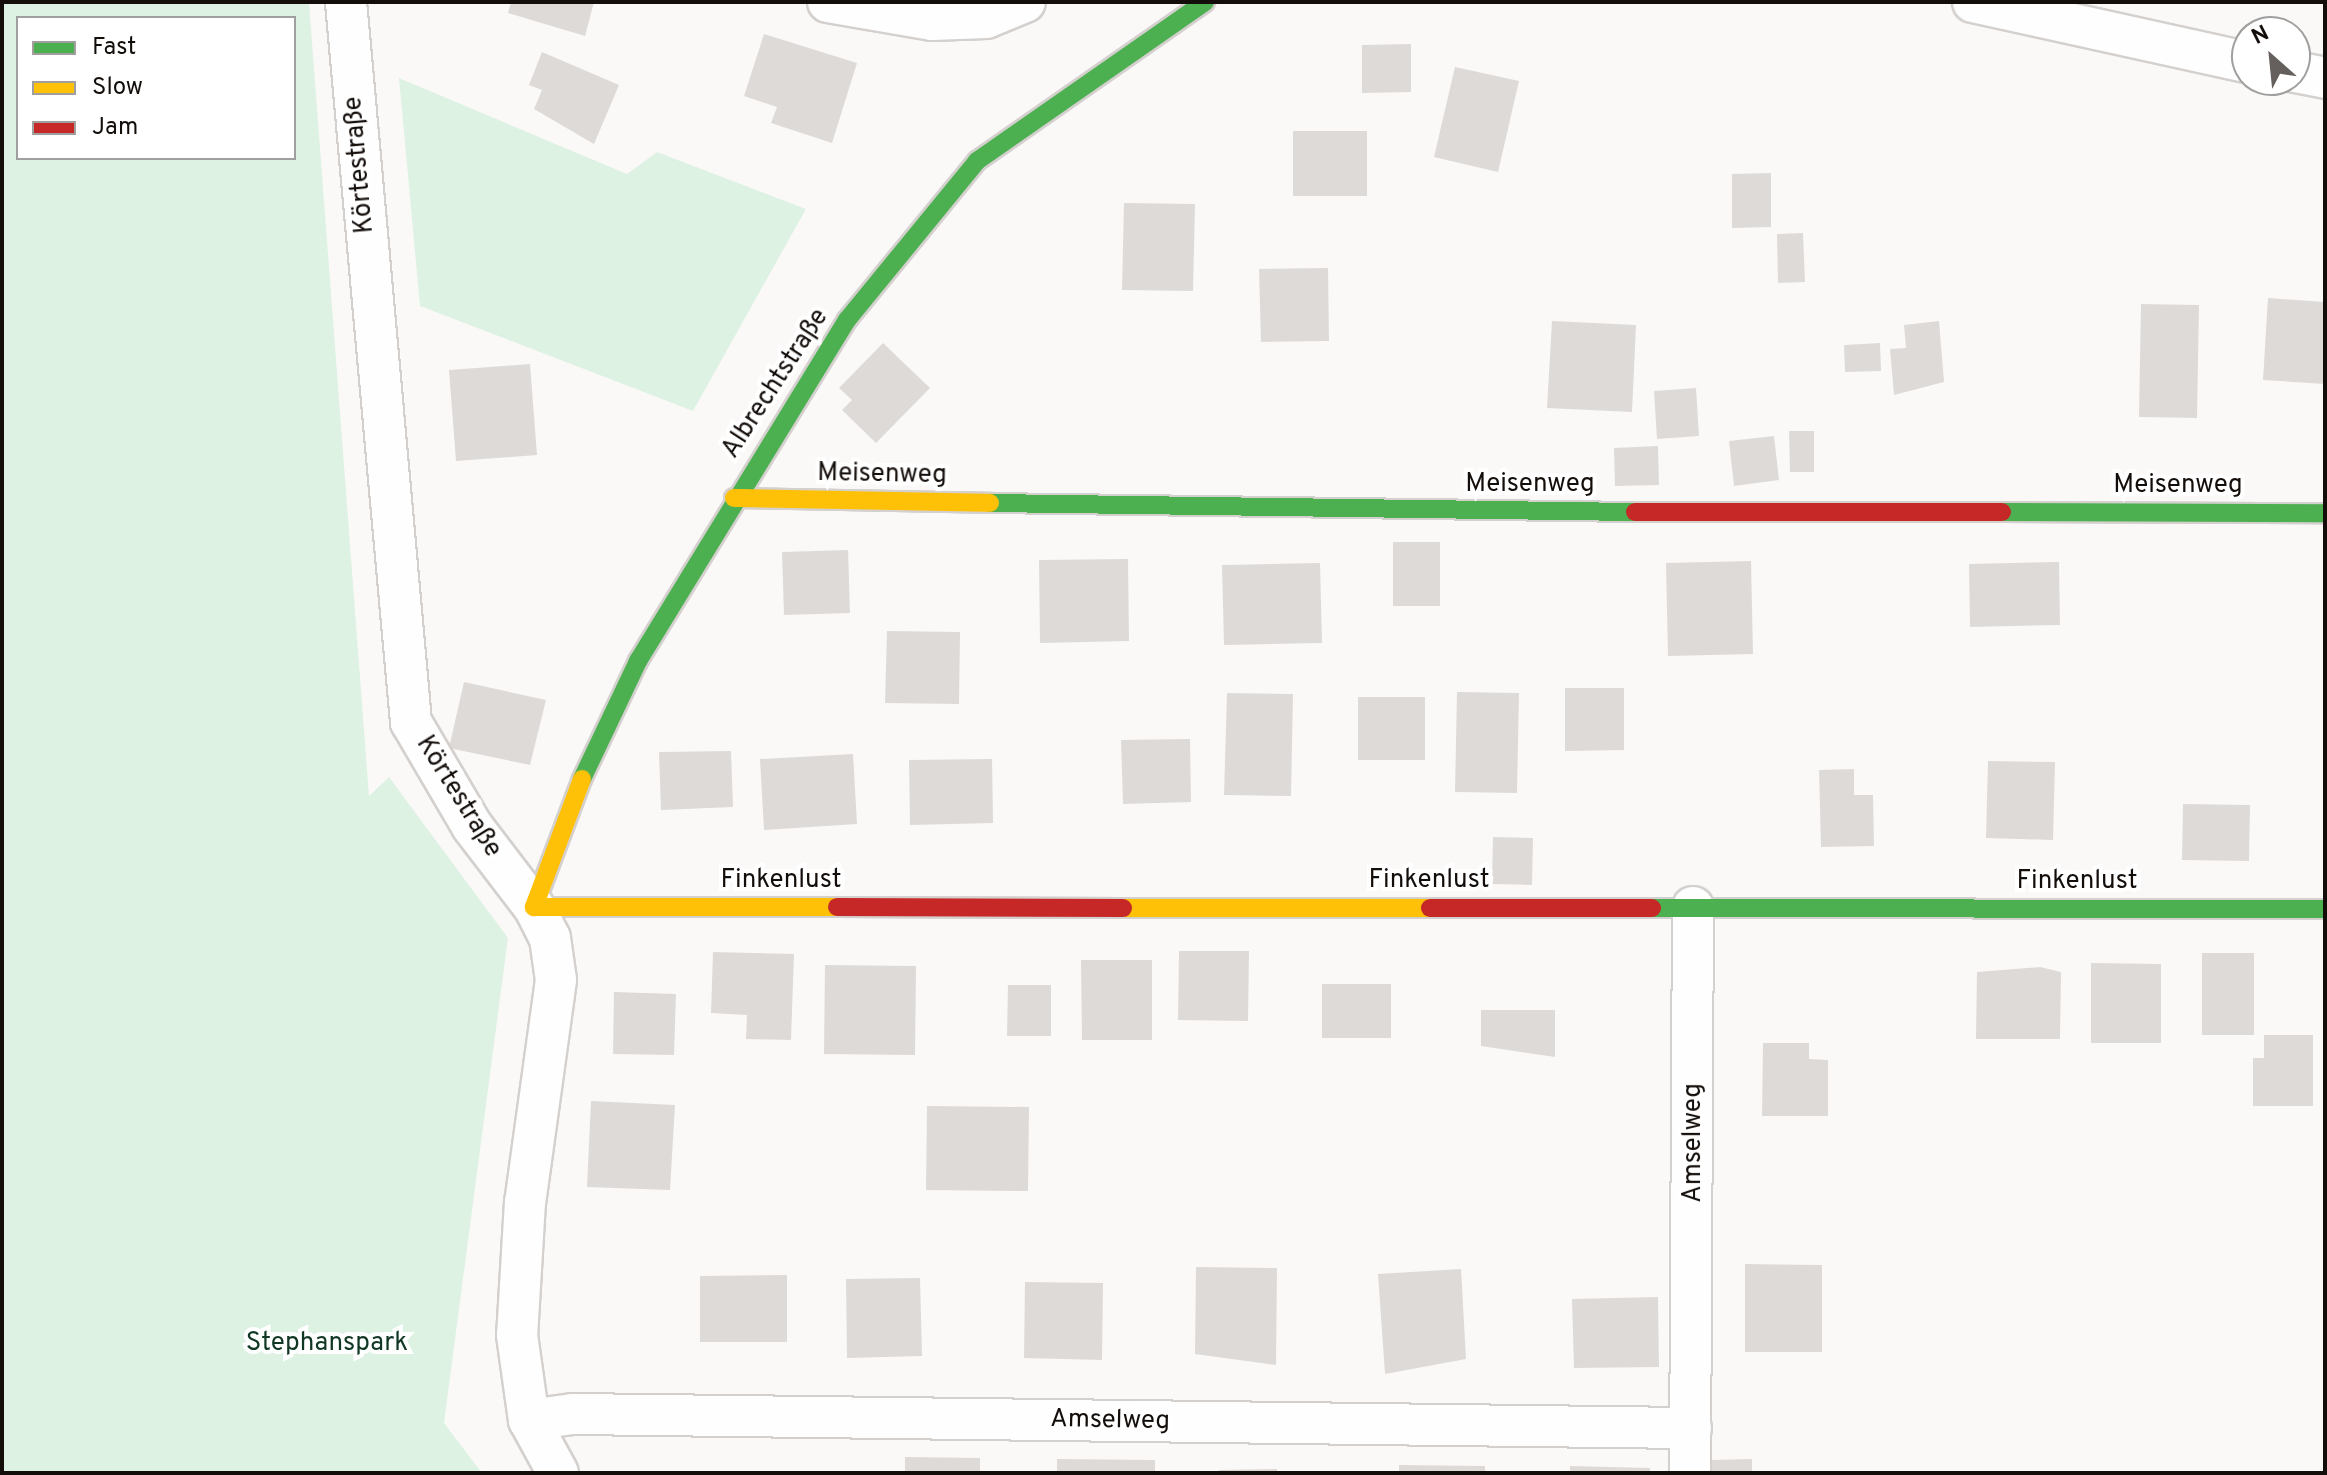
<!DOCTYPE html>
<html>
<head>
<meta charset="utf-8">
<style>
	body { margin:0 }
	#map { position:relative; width:2327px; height:1475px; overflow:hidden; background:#fbf9f8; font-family:Overpass,sans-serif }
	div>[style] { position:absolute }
	.green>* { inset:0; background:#def2e4 }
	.building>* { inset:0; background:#dedad8 }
	.roads { filter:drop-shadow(2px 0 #d4d0ce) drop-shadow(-2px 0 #d4d0ce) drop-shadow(0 2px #d4d0ce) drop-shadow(0 -2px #d4d0ce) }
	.street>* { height:40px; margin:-20px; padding:0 20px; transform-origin:20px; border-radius:20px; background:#fefefe }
	.fast>* { height:18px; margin:-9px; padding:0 9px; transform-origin:9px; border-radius:9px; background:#4caf50 }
	.slow>* { height:18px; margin:-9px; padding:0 9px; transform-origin:9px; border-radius:9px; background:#ffc107 }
	.jam>* { height:18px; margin:-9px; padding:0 9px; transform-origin:9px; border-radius:9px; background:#c62828 }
	span { translate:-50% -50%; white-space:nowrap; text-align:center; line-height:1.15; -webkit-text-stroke:8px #fff; paint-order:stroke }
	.street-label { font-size:26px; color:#140e0b }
	.park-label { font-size:26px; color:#0f3723 }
	.frame { position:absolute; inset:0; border:4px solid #140e0b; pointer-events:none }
	.legend { position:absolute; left:16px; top:16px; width:280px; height:144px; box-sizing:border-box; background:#fff; border:2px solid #a19f9d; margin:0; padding:10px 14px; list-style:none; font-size:24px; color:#140e0b }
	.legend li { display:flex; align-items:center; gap:16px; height:40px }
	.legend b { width:40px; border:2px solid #a19f9d }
	.north { position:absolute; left:2231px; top:16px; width:80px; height:80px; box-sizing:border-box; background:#fff; border:2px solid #a19f9d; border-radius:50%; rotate:333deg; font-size:22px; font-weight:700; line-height:32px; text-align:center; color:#140e0b }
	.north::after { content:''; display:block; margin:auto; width:28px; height:36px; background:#65605e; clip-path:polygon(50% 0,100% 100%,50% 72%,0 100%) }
</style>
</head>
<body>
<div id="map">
	<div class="green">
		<i style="clip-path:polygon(evenodd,2px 2px,309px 2px,369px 796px,389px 777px,508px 938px,444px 1423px,482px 1473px,2px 1473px,2px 2px,18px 18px,294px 18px,294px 158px,18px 158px,18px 18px)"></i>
		<i style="clip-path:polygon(399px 78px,627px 174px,657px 152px,806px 209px,693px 411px,420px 306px)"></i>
	</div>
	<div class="building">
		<i style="clip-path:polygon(511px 2px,594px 2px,585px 36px,508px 13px)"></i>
		<i style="clip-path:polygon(764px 34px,857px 63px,832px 143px,771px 123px,777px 107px,744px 96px)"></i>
		<i style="clip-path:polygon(1411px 44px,1411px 92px,1362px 93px,1362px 45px)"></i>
		<i style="clip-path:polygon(542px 52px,619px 85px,594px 144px,534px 109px,542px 90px,529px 85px)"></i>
		<i style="clip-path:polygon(1455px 67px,1519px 81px,1498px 172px,1434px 157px)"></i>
		<i style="clip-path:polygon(1293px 131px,1367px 131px,1367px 196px,1293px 196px)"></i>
		<i style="clip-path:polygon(1771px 173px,1771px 227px,1732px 228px,1732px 174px)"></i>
		<i style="clip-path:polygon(1124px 203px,1195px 204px,1193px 291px,1122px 290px)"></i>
		<i style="clip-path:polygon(1803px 233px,1805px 282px,1778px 283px,1777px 234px)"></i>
		<i style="clip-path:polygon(1328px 268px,1329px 341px,1261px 342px,1259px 269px)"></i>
		<i style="clip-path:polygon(2268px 298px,2325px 302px,2325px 384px,2263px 380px)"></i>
		<i style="clip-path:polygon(2141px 304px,2199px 305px,2197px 418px,2139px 417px)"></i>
		<i style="clip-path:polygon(1552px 321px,1636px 325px,1632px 412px,1547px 408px)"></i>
		<i style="clip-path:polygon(1939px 321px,1944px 382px,1894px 395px,1890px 349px,1906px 348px,1904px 325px)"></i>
		<i style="clip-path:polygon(883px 343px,930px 388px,876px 443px,842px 410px,852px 400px,839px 388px)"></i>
		<i style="clip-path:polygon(1880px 343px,1881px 371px,1845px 372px,1844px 345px)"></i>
		<i style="clip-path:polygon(530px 364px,537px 455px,456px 461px,449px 370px)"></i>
		<i style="clip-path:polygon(1696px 388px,1699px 436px,1657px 439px,1654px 391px)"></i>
		<i style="clip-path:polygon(1789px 431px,1814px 431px,1814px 472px,1790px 472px)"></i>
		<i style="clip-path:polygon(1774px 436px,1779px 480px,1734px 486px,1729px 441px)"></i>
		<i style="clip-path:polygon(1658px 446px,1659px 485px,1615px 486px,1614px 448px)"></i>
		<i style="clip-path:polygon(1393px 542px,1440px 542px,1440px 606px,1393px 606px)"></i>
		<i style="clip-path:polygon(848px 550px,850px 613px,784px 615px,782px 552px)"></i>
		<i style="clip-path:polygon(1128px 559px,1129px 641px,1040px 643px,1039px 560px)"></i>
		<i style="clip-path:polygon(1751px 561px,1753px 654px,1668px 656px,1666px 563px)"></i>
		<i style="clip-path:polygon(2059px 562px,2060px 625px,1970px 627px,1969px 564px)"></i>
		<i style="clip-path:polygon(1320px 563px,1322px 643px,1224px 645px,1222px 565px)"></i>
		<i style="clip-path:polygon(887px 631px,960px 632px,959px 704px,885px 703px)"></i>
		<i style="clip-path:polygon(464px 682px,546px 700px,530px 765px,449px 748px)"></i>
		<i style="clip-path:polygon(1565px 688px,1624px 688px,1624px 750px,1565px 751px)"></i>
		<i style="clip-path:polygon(1457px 692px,1519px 693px,1517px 793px,1455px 792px)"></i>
		<i style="clip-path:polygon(1227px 693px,1293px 694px,1291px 796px,1224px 795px)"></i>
		<i style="clip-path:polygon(1358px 697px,1425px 697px,1425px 760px,1358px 760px)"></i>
		<i style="clip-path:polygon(1190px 739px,1191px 802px,1123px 804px,1121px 740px)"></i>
		<i style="clip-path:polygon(731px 751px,733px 807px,661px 810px,659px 752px)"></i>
		<i style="clip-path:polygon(853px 754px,857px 824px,764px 830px,760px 759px)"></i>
		<i style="clip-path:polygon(992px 759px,993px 823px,910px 825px,909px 760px)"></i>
		<i style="clip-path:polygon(1988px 761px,2055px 762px,2053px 840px,1986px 838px)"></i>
		<i style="clip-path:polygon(1854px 769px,1854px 795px,1873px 795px,1874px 846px,1821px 847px,1819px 770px)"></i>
		<i style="clip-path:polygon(2183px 804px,2250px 805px,2249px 861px,2182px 860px)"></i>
		<i style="clip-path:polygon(1493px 837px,1533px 838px,1532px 885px,1492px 884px)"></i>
		<i style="clip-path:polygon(1179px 951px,1249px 951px,1248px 1021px,1178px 1020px)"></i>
		<i style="clip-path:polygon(713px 952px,794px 954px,791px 1040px,746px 1039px,747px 1015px,711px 1013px)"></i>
		<i style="clip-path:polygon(2202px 953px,2254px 953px,2254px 1035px,2202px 1035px)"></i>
		<i style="clip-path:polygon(1081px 960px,1152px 960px,1152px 1040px,1082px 1040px)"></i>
		<i style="clip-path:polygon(2091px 963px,2161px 964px,2161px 1043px,2091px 1043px)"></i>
		<i style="clip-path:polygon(825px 965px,916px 966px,915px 1055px,824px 1054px)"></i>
		<i style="clip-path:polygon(2040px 967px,2061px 972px,2060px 1039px,1976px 1039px,1977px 972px)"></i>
		<i style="clip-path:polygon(1322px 984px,1391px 984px,1391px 1038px,1322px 1038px)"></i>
		<i style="clip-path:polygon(1008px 985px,1051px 985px,1051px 1036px,1007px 1036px)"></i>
		<i style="clip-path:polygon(614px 992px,676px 994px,674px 1055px,613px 1054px)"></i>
		<i style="clip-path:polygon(1481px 1010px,1555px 1010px,1555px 1057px,1481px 1046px)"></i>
		<i style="clip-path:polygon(2264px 1035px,2313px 1035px,2313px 1106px,2253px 1106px,2253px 1058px,2264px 1058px)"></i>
		<i style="clip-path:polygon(1763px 1043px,1809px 1043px,1809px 1059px,1828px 1060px,1828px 1116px,1762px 1116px)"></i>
		<i style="clip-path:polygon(591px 1101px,675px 1105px,670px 1190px,587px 1187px)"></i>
		<i style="clip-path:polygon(927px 1106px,1029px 1107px,1028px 1191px,926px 1190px)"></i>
		<i style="clip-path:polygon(1745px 1264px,1822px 1265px,1822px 1352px,1745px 1352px)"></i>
		<i style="clip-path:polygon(1196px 1267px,1277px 1268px,1276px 1365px,1195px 1354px)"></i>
		<i style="clip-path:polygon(1461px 1269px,1466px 1359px,1385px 1374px,1378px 1274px)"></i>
		<i style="clip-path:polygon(787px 1275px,787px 1342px,700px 1342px,700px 1276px)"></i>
		<i style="clip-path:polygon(920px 1278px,922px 1356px,847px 1358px,846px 1279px)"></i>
		<i style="clip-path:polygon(1025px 1282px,1103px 1283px,1102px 1360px,1024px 1358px)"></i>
		<i style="clip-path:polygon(1658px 1297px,1659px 1367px,1574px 1368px,1572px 1299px)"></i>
		<i style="clip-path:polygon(905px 1457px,980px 1458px,980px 1473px,905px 1473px)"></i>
		<i style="clip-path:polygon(1057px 1459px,1155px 1460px,1155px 1473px,1057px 1473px)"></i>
		<i style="clip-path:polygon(1752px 1459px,1752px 1473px,1712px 1473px,1712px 1460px)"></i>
		<i style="clip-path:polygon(1399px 1465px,1485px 1466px,1485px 1473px,1399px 1473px)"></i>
		<i style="clip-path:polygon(1570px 1466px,1650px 1468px,1650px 1473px,1570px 1473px)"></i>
		<i style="clip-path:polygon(1277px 1469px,1277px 1473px,1219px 1473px,1219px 1470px)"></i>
	</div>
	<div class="roads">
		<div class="street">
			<i style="left:346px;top:2px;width:723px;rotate:84.84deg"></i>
			<i style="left:411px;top:722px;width:121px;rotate:59.6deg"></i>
			<i style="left:472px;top:826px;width:102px;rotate:52.6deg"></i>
			<i style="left:534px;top:907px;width:35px;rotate:63deg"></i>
			<i style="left:550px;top:938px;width:42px;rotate:81.9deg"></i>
			<i style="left:556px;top:980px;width:224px;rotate:97.9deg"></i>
			<i style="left:525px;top:1202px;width:133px;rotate:93.4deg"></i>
			<i style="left:517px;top:1335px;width:86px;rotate:82deg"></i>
			<i style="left:529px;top:1420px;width:60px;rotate:61.3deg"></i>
			<i style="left:828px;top:2px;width:106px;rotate:9.8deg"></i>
			<i style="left:932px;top:20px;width:54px;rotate:-2.1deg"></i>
			<i style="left:986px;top:18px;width:42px;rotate:-22.3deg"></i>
			<i style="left:1973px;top:2px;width:280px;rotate:12.4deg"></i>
			<i style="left:2295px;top:72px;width:31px;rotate:11deg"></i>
			<i style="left:529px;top:1420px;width:44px;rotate:-7.8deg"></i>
			<i style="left:573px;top:1414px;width:1118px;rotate:0.72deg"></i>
			<i style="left:1690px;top:1473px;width:566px;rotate:-89.7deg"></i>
		</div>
		<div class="fast">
			<i style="left:990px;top:503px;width:645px;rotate:0.8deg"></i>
			<i style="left:2002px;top:512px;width:323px;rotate:0.2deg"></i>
			<i style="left:582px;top:779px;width:131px;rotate:-64.6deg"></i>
			<i style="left:638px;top:661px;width:400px;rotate:-58.5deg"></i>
			<i style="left:847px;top:320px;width:205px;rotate:-50.7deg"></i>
			<i style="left:977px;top:161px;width:278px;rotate:-34.9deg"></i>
			<i style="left:1652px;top:908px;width:673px;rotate:0.09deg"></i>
		</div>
		<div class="slow">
			<i style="left:734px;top:498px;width:256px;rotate:1.1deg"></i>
			<i style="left:582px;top:779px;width:137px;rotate:110.6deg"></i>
			<i style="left:534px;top:907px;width:303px"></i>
			<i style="left:1123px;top:908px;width:307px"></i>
		</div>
		<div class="jam">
			<i style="left:1635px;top:512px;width:367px"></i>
			<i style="left:837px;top:907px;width:286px;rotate:0.2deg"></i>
			<i style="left:1430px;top:908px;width:222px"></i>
		</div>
	</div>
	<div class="street-label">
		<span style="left:360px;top:165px;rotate:-95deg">Körtestraße</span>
		<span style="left:776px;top:384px;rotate:-57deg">Albrechtstraße</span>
		<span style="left:882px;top:475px;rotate:1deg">Meisenweg</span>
		<span style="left:1530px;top:485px">Meisenweg</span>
		<span style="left:2178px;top:486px">Meisenweg</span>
		<span style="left:458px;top:797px;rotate:58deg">Körtestraße</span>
		<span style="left:781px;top:881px">Finkenlust</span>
		<span style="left:1429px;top:881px">Finkenlust</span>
		<span style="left:2077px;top:882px">Finkenlust</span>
		<span style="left:1694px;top:1143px;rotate:-90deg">Amselweg</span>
		<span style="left:1110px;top:1421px;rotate:1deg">Amselweg</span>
	</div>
	<div class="park-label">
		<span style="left:327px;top:1344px">Stephanspark</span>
	</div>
	<div class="frame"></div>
	<ul class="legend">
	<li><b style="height:10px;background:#4caf50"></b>Fast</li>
	<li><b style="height:10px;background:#ffc107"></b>Slow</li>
	<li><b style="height:10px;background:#c62828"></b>Jam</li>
	</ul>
	<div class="north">N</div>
</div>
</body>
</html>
